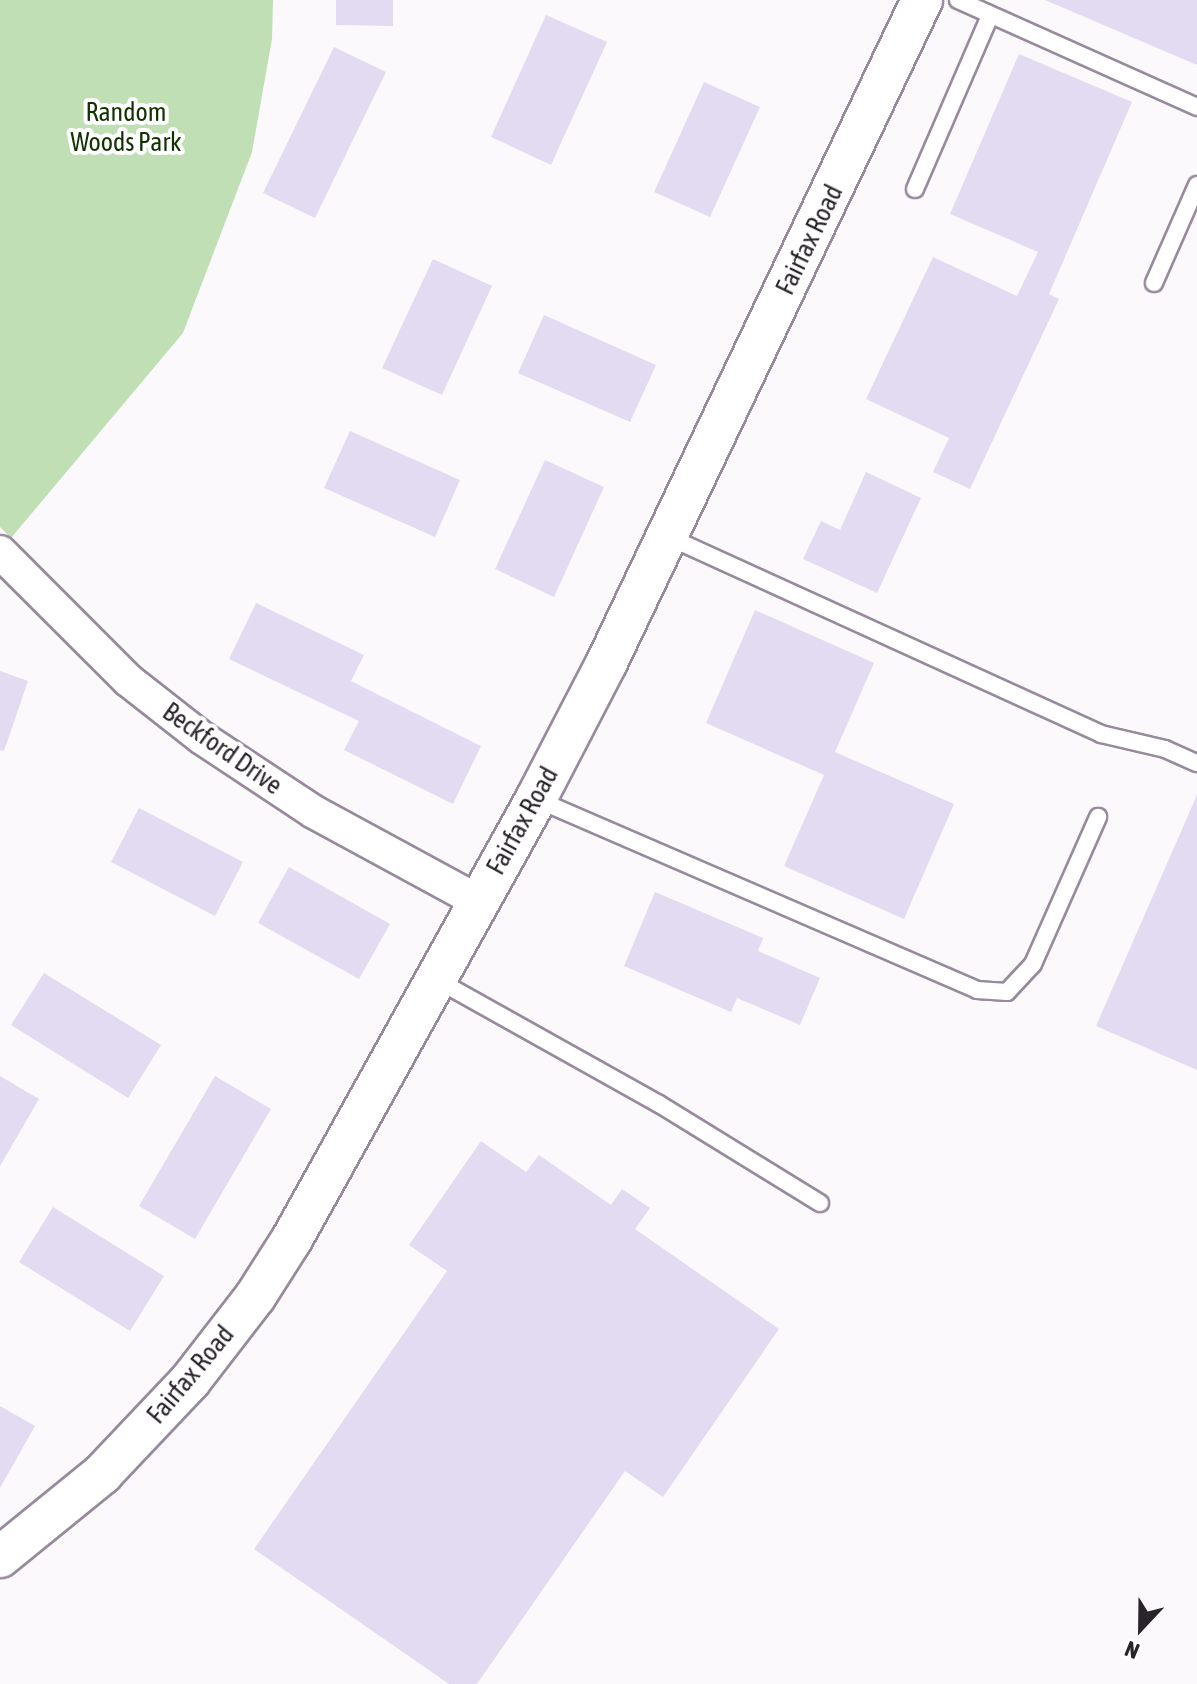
<!DOCTYPE html>
<html>
<head>
<meta charset="utf-8">
<style>
	body { margin:0 }
	#map { position:relative; width:1197px; height:1684px; overflow:hidden; background:#fcf9fd; font-family:"Asap Condensed",sans-serif }
	div>[style] { position:absolute }
	.green>* { inset:0; background:#c0dfb5 }
	.building>* { inset:0; background:#e3dbf1 }
	.roads { filter:drop-shadow(2px 0 #978a9c) drop-shadow(-2px 0 #978a9c) drop-shadow(0 2px #978a9c) drop-shadow(0 -2px #978a9c) }
	.service>* { height:16px; margin:-8px; padding:0 8px; transform-origin:8px; border-radius:8px; background:#fff }
	.minor>* { height:32px; margin:-16px; padding:0 16px; transform-origin:16px; border-radius:16px; background:#fff }
	.tertiary>* { height:40px; margin:-20px; padding:0 20px; transform-origin:20px; border-radius:20px; background:#fff }
	span { translate:-50% -50%; white-space:nowrap; text-align:center; line-height:1.15; -webkit-text-stroke:8px #fff; paint-order:stroke }
	.park-label { font-size:26px; color:#103200 }
	.street-label { font-size:26px; color:#29242b }
	.north { position:absolute; left:1101px; top:1588px; width:80px; height:80px; -webkit-text-stroke:6px #fff; paint-order:stroke; rotate:202deg; font-size:22px; font-weight:700; line-height:32px; text-align:center; color:#29242b }
	.north::after { content:''; display:block; margin:auto; width:28px; height:36px; background:#29242b; clip-path:polygon(50% 0,100% 100%,50% 72%,0 100%) }
</style>
</head>
<body>
<div id="map">
	<div class="green">
		<i style="clip-path:polygon(0 0,273px 0,272px 39px,252px 152px,183px 333px,11px 538px,0 527px)"></i>
	</div>
	<div class="building">
		<i style="clip-path:polygon(336px 0,393px 0,393px 26px,336px 25px)"></i>
		<i style="clip-path:polygon(1045px 0,1197px 0,1197px 65px)"></i>
		<i style="clip-path:polygon(546px 15px,607px 42px,551px 165px,491px 137px)"></i>
		<i style="clip-path:polygon(334px 47px,386px 72px,315px 218px,263px 193px)"></i>
		<i style="clip-path:polygon(1019px 54px,1132px 102px,1049px 294px,1059px 299px,970px 489px,933px 472px,949px 438px,866px 399px,933px 257px,1017px 296px,1038px 252px,950px 214px)"></i>
		<i style="clip-path:polygon(704px 82px,760px 107px,710px 217px,654px 192px)"></i>
		<i style="clip-path:polygon(433px 259px,492px 286px,442px 395px,382px 368px)"></i>
		<i style="clip-path:polygon(544px 315px,656px 365px,630px 422px,518px 373px)"></i>
		<i style="clip-path:polygon(350px 431px,460px 480px,435px 537px,324px 488px)"></i>
		<i style="clip-path:polygon(545px 460px,604px 487px,554px 597px,495px 569px)"></i>
		<i style="clip-path:polygon(866px 472px,921px 498px,877px 593px,803px 559px,821px 521px,840px 530px)"></i>
		<i style="clip-path:polygon(256px 603px,364px 655px,351px 681px,481px 746px,453px 804px,344px 750px,359px 721px,229px 659px)"></i>
		<i style="clip-path:polygon(755px 610px,874px 663px,835px 752px,954px 804px,904px 919px,784px 866px,824px 775px,706px 723px)"></i>
		<i style="clip-path:polygon(0 671px,28px 681px,4px 751px,0 750px)"></i>
		<i style="clip-path:polygon(1197px 795px,1197px 1070px,1096px 1026px)"></i>
		<i style="clip-path:polygon(139px 808px,243px 862px,215px 916px,111px 862px)"></i>
		<i style="clip-path:polygon(289px 867px,390px 924px,359px 979px,258px 923px)"></i>
		<i style="clip-path:polygon(655px 892px,763px 938px,758px 951px,820px 978px,800px 1025px,737px 998px,731px 1012px,624px 966px)"></i>
		<i style="clip-path:polygon(44px 973px,161px 1045px,128px 1098px,11px 1025px)"></i>
		<i style="clip-path:polygon(0 1076px,39px 1099px,0 1166px)"></i>
		<i style="clip-path:polygon(215px 1076px,271px 1109px,195px 1239px,139px 1206px)"></i>
		<i style="clip-path:polygon(481px 1141px,526px 1172px,539px 1155px,611px 1205px,622px 1189px,650px 1208px,635px 1229px,779px 1329px,663px 1497px,625px 1471px,477px 1684px,449px 1684px,254px 1549px,447px 1271px,409px 1245px)"></i>
		<i style="clip-path:polygon(53px 1207px,164px 1276px,130px 1331px,19px 1262px)"></i>
		<i style="clip-path:polygon(0 1406px,35px 1426px,0 1488px)"></i>
	</div>
	<div class="roads">
		<div class="service">
			<i style="left:958px;top:0;width:262px;rotate:24.1deg"></i>
			<i style="left:915px;top:189px;width:189px;rotate:-66.6deg"></i>
			<i style="left:1154px;top:283px;width:107px;rotate:-66.3deg"></i>
			<i style="left:669px;top:537px;width:475px;rotate:24.5deg"></i>
			<i style="left:1101px;top:734px;width:66px;rotate:13.2deg"></i>
			<i style="left:1165px;top:749px;width:35px;rotate:24deg"></i>
			<i style="left:536px;top:799px;width:481px;rotate:23.4deg"></i>
			<i style="left:977px;top:990px;width:30px;rotate:4deg"></i>
			<i style="left:1007px;top:992px;width:38px;rotate:-47deg"></i>
			<i style="left:1033px;top:964px;width:161px;rotate:-66.1deg"></i>
			<i style="left:437px;top:980px;width:254px;rotate:29.2deg"></i>
			<i style="left:659px;top:1104px;width:189px;rotate:31.6deg"></i>
		</div>
		<div class="minor">
			<i style="left:0;top:552px;width:181px;rotate:45deg"></i>
			<i style="left:128px;top:680px;width:94px;rotate:38.1deg"></i>
			<i style="left:202px;top:738px;width:134px;rotate:33.5deg"></i>
			<i style="left:314px;top:812px;width:187px;rotate:28.5deg"></i>
		</div>
		<div class="tertiary">
			<i style="left:0;top:1557px;width:132px;rotate:-39.1deg"></i>
			<i style="left:102px;top:1474px;width:128px;rotate:-46.6deg"></i>
			<i style="left:190px;top:1381px;width:106px;rotate:-52.3deg"></i>
			<i style="left:255px;top:1297px;width:69px;rotate:-57.5deg"></i>
			<i style="left:292px;top:1239px;width:503px;rotate:-60.99deg"></i>
			<i style="left:536px;top:799px;width:154px;rotate:-62.6deg"></i>
			<i style="left:607px;top:662px;width:733px;rotate:-64.55deg"></i>
		</div>
	</div>
	<div class="park-label">
		<span style="left:126px;top:128px">Random<br>Woods Park</span>
	</div>
	<div class="street-label">
		<span style="left:810px;top:240px;rotate:-64deg">Fairfax Road</span>
		<span style="left:222px;top:749px;rotate:35deg">Beckford Drive</span>
		<span style="left:523px;top:821px;rotate:-61deg">Fairfax Road</span>
		<span style="left:191px;top:1375px;rotate:-50deg">Fairfax Road</span>
	</div>
	<div class="north">N</div>
</div>
</body>
</html>
